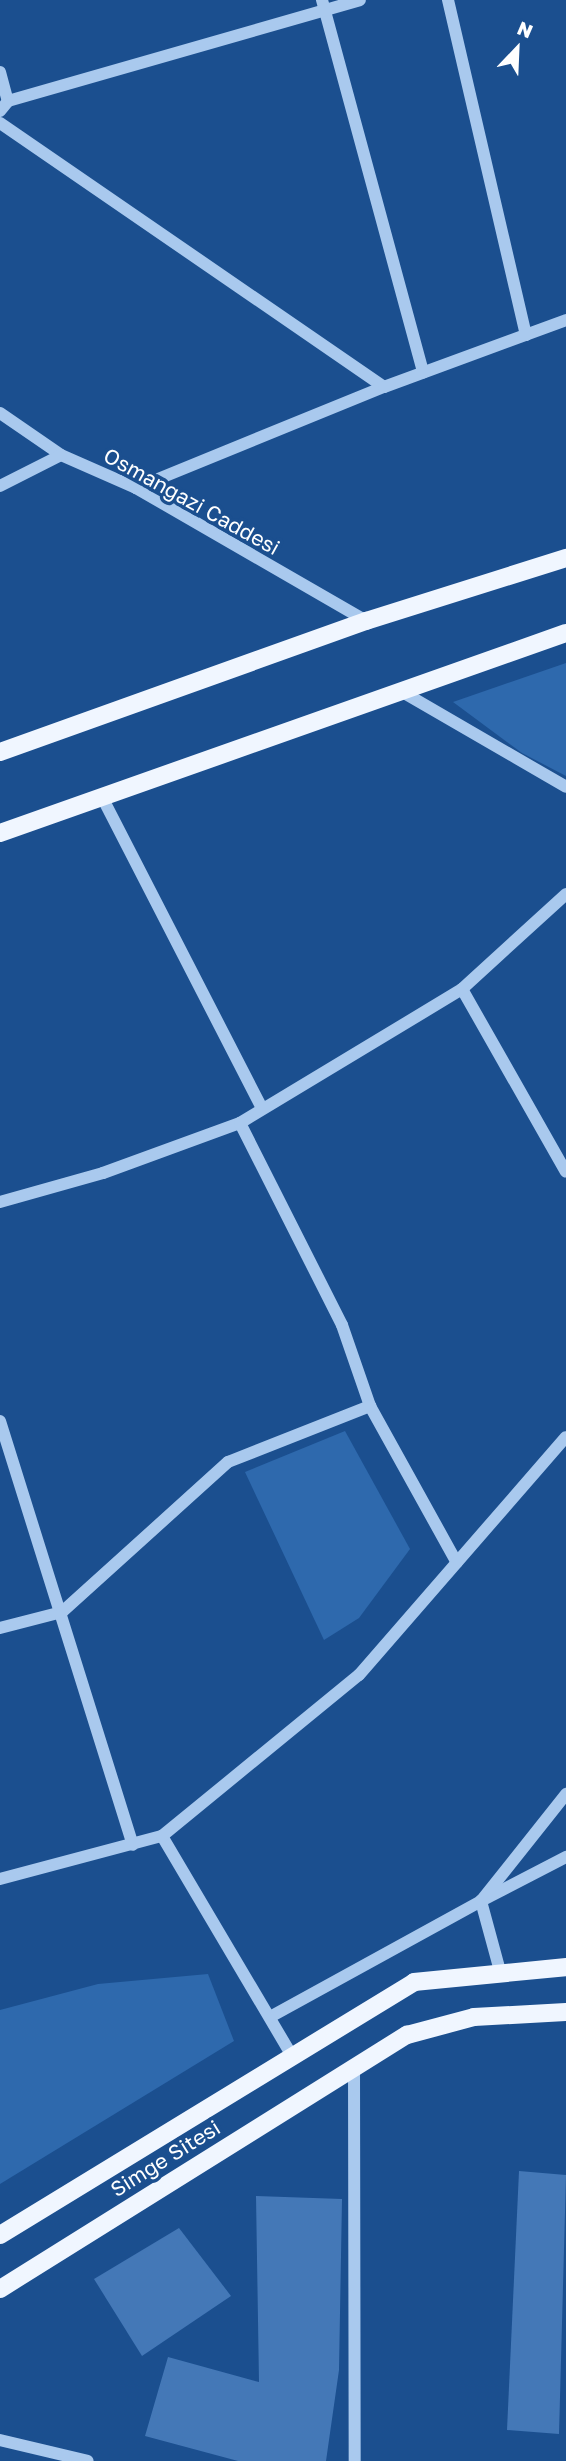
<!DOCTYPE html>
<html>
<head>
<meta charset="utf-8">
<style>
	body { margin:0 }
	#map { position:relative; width:566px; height:2461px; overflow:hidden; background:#1b4f8f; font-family:"Golos Text",sans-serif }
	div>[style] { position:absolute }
	.green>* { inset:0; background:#2e69ad }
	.building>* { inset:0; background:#4478b7 }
	.minor>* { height:12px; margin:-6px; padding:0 6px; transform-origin:6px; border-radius:6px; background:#a9c9ee }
	.major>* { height:18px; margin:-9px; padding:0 9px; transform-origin:9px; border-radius:9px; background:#f0f6ff }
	span { translate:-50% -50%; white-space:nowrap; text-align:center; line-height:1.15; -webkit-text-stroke:7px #1b4f8f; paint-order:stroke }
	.street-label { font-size:21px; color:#fff }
	.north { position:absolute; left:482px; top:14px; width:70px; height:70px; -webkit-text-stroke:5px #1b4f8f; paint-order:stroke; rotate:23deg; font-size:19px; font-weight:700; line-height:28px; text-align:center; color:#fff }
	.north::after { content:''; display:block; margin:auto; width:24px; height:32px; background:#fff; clip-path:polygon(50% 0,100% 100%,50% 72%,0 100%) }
</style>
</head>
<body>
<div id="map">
	<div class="green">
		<i style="clip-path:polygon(566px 663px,566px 776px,522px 753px,453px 702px)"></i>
		<i style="clip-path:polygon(345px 1431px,410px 1549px,359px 1618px,324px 1640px,245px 1472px)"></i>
		<i style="clip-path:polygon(208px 1974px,234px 2041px,0 2184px,0 2010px,98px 1984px)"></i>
	</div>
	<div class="building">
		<i style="clip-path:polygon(519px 2171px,566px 2175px,559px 2434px,507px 2430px)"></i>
		<i style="clip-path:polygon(256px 2196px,342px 2199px,339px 2370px,326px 2461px,238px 2461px,145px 2436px,168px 2357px,259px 2382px)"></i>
		<i style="clip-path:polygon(179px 2228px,231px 2296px,142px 2356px,94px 2279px)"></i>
	</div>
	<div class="minor">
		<i style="left:322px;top:0;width:386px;rotate:74.8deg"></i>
		<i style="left:448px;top:0;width:344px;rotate:76.9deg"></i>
		<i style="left:0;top:72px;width:30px;rotate:75deg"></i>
		<i style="left:0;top:111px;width:13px;rotate:-51deg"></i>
		<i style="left:8px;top:101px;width:366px;rotate:-16deg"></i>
		<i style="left:0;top:123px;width:466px;rotate:34.5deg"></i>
		<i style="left:0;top:413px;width:74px;rotate:34.5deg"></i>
		<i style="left:61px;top:455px;width:82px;rotate:23.7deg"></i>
		<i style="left:136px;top:488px;width:266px;rotate:30deg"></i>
		<i style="left:0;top:486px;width:68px;rotate:-26.9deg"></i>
		<i style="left:136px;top:488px;width:268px;rotate:-22.2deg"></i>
		<i style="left:384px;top:387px;width:194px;rotate:-20.2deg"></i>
		<i style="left:399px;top:690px;width:193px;rotate:30.1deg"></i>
		<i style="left:102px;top:797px;width:350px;rotate:62.8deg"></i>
		<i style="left:462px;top:989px;width:210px;rotate:60.4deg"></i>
		<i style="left:240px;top:1123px;width:226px;rotate:63.2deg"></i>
		<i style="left:342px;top:1325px;width:86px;rotate:70.9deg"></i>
		<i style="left:370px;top:1406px;width:179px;rotate:61deg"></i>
		<i style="left:0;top:1202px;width:107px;rotate:-15.7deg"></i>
		<i style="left:103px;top:1173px;width:146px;rotate:-20.1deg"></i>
		<i style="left:240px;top:1123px;width:259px;rotate:-31.1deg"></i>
		<i style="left:462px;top:989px;width:141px;rotate:-42.4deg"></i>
		<i style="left:0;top:1421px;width:444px;rotate:72.6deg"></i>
		<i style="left:0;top:1628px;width:64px;rotate:-14.5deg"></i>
		<i style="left:62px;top:1612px;width:224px;rotate:-42.1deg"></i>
		<i style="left:228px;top:1462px;width:153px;rotate:-21.5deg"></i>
		<i style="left:162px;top:1836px;width:256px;rotate:59.4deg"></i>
		<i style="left:0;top:1879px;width:168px;rotate:-14.9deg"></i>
		<i style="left:162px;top:1836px;width:254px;rotate:-39.3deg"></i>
		<i style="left:359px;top:1675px;width:315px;rotate:-49deg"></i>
		<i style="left:500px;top:1971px;width:73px;rotate:-105.2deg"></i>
		<i style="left:481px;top:1901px;width:96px;rotate:-27.4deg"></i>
		<i style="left:270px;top:2017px;width:241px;rotate:-28.8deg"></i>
		<i style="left:481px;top:1901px;width:137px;rotate:-51.5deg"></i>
		<i style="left:354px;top:2065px;width:396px;rotate:89.9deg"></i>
		<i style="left:0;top:2440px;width:90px;rotate:13.4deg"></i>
	</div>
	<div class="major">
		<i style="left:0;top:752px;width:389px;rotate:-19.7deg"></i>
		<i style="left:366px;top:621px;width:210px;rotate:-17.5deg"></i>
		<i style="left:0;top:833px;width:600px;rotate:-19.46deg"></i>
		<i style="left:0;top:2235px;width:485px;rotate:-31.4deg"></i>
		<i style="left:414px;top:1982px;width:153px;rotate:-5.6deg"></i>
		<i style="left:0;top:2289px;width:480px;rotate:-32deg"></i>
		<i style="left:407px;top:2035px;width:69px;rotate:-15deg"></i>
		<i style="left:474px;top:2017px;width:92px;rotate:-3.1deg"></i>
	</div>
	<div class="street-label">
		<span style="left:192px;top:501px;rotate:29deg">Osmangazi Caddesi</span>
		<span style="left:165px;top:2158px;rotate:-32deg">Simge Sitesi</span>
	</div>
	<div class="north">N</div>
</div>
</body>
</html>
